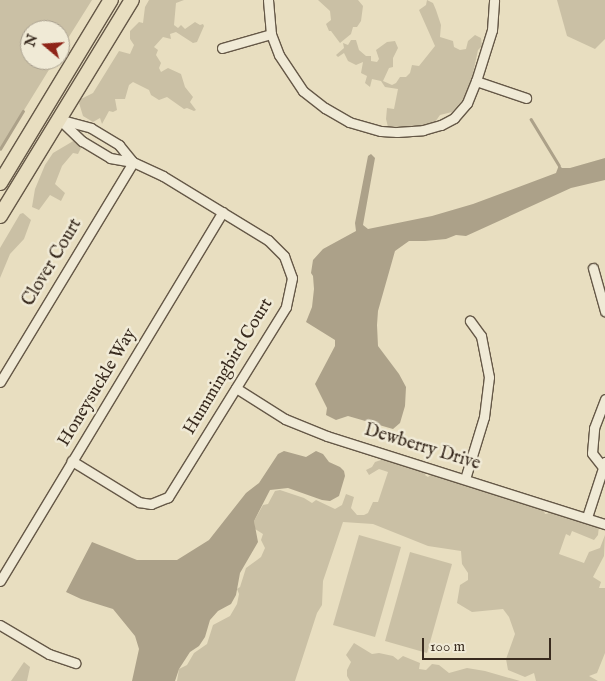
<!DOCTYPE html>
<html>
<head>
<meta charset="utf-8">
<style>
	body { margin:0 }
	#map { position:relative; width:605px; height:681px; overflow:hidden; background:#e8dec0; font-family:"IM FELL English",serif }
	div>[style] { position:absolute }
	.green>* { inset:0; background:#cac0a5 }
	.water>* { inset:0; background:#aca189 }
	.stream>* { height:2.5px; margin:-1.25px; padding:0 1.25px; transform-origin:1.25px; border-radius:1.25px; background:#aca189 }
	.roads { filter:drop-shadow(1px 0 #655847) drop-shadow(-1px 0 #655847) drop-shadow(0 1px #655847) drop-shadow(0 -1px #655847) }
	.street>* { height:9px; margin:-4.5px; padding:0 4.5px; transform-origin:4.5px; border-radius:4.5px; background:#f0ead6 }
	.primary>* { height:14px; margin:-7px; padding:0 7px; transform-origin:7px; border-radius:7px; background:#e8dec0 }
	span { translate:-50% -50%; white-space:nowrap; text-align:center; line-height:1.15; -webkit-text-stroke:5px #f0ead6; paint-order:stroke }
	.street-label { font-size:18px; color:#392b1f }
	.north { position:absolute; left:20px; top:20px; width:50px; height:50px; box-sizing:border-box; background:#f0ead6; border:1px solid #a79e8d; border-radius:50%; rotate:288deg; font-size:14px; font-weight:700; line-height:20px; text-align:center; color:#392b1f }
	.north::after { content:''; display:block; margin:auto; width:18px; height:22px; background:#8f2418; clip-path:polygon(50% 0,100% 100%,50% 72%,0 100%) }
	.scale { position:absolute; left:422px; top:638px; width:129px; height:22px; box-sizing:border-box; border:2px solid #392b1f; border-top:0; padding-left:6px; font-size:15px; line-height:18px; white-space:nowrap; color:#392b1f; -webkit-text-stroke:4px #f0ead6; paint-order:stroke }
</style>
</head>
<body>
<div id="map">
	<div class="green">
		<i style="clip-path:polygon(0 0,92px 0,60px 51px,60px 30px,30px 30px,30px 60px,55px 60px,0 149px)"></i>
		<i style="clip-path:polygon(149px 0,184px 0,176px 3px,174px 25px,178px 28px,181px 25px,185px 29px,195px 22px,200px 25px,203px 24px,204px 26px,197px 42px,193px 43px,176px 32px,170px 34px,171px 39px,163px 37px,154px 47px,158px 50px,156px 55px,161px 63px,159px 68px,161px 72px,168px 68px,181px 74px,185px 87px,193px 97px,190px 102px,196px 110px,194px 111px,187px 108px,184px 109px,167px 97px,159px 100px,151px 95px,149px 90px,133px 82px,129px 85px,125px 99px,115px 99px,117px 110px,113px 112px,109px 111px,102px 124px,100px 118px,93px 122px,83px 116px,79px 103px,81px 99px,93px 93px,119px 51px,130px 54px,134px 45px,130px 39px,130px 31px,139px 22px,143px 23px,145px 7px)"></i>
		<i style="clip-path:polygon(318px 0,358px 0,363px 6px,361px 21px,357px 27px,353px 27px,351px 34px,340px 43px,331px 31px,329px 31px,326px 24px,331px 20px,330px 11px)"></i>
		<i style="clip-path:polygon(427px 0,433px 3px,436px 10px,441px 25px,440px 37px,453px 41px,454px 47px,460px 50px,466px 49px,468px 41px,475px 35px,481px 38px,482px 46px,478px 50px,472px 78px,464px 98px,452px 112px,440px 115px,435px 122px,410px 129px,388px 127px,386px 119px,387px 108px,394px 109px,398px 89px,385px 87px,381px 81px,372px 79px,370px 87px,365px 83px,367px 76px,361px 73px,363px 62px,356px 65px,348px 61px,344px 53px,338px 57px,336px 55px,344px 48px,343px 43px,348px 45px,351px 40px,356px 40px,359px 50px,366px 56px,371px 56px,371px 61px,377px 62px,379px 59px,376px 50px,387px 42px,395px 41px,398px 48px,393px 58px,393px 67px,389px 68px,383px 81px,392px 85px,396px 83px,400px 77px,406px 77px,410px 73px,412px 65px,419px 66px,435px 46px,419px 10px,426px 5px)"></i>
		<i style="clip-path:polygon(557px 0,605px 0,605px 39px,595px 49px,567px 36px)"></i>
		<i style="clip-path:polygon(75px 140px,82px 146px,78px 154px,73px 153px,62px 166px,55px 184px,65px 193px,61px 201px,50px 195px,39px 210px,32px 207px,35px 189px,45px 165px,53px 153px)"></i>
		<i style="clip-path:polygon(23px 213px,31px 220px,24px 239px,10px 254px,0 278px,0 248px,20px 214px)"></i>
		<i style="clip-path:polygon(384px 459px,426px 472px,425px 475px,428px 477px,431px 474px,444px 477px,543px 508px,545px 514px,555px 512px,599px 526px,598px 535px,594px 540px,572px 531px,570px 536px,566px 534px,559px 554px,584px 563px,589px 552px,600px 548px,605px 535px,604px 556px,593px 577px,601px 582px,599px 588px,605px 588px,605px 653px,597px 673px,589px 676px,598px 681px,536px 681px,534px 673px,525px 677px,508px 670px,506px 659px,515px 634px,509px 617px,503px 609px,472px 612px,457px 603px,460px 585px,468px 580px,468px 573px,462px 564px,461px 551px,428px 546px,373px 524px,343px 522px,323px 581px,322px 605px,317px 613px,295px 681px,177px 681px,179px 669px,187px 665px,194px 653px,207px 644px,213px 625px,230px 616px,237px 604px,239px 594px,237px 589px,240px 587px,246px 568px,261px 557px,265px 548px,261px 540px,263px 534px,255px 529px,254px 521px,263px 505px,268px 504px,275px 491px,280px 490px,304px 498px,312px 503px,316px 500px,335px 509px,342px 505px,346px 494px,354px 497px,351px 508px,357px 515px,364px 515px,368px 513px,373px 502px,378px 502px,388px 472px,379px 469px,369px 475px,366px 470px,372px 467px,375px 462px)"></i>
		<i style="clip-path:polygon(359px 535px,401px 547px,375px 637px,333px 625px)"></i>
		<i style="clip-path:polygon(410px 552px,452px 564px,427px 653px,385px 641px)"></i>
		<i style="clip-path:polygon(354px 643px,372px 654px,379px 653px,393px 656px,398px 660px,403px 656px,420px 663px,419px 669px,426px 670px,432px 664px,439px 665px,449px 673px,467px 668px,485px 671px,520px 681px,350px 681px,347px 676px,347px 670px,351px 662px,346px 655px)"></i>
		<i style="clip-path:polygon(24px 662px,30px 667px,27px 681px,11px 681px)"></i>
	</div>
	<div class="water">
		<i style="clip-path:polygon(371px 154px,375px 158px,363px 225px,368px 229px,432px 216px,473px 204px,556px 173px,559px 165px,562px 168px,570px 168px,605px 158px,605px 180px,571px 188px,466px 236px,456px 235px,446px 239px,425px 241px,409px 241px,395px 251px,378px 311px,377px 325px,378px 346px,399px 374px,406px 387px,405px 406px,400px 423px,393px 429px,348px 416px,336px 420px,326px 415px,327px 408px,315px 384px,335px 346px,335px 340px,306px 322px,312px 307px,314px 289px,313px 276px,311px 273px,313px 260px,323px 249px,356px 231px,355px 223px,368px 156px)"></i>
		<i style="clip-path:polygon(284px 451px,306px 457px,316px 451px,323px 454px,329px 462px,340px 467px,344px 471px,345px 476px,339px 496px,330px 501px,322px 500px,288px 488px,270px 490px,254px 521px,258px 542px,240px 573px,236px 595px,231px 604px,218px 611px,210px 620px,205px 637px,199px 646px,190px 652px,179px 669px,175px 681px,132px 681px,139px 649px,135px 636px,113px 609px,81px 599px,66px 592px,92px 542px,137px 560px,177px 560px,209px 540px,246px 493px,259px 483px,278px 454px)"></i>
	</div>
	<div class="stream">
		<i style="left:531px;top:119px;width:54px;rotate:58.7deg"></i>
		<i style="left:0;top:149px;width:44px;rotate:-58.8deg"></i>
	</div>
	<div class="roads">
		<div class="street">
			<i style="left:268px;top:0;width:34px;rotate:85deg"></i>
			<i style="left:271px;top:34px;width:22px;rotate:69deg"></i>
			<i style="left:279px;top:55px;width:43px;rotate:56.3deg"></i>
			<i style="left:303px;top:91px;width:28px;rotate:38deg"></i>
			<i style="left:325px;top:108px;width:28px;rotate:30deg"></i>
			<i style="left:349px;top:122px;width:33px;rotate:16deg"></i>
			<i style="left:381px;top:131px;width:16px;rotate:4deg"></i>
			<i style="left:397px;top:132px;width:26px;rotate:-4deg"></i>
			<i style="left:423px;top:130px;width:19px;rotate:-16deg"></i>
			<i style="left:441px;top:125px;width:15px;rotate:-28deg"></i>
			<i style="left:454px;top:118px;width:20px;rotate:-49deg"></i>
			<i style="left:467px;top:103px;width:24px;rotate:-68deg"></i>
			<i style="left:476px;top:81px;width:53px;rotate:-72.6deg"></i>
			<i style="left:492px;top:30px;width:30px;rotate:-86deg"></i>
			<i style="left:222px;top:48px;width:51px;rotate:-15.9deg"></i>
			<i style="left:476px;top:81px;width:53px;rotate:18.8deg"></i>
			<i style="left:59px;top:119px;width:32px;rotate:44deg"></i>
			<i style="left:82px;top:141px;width:33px;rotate:31deg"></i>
			<i style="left:110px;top:158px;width:23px;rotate:10deg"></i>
			<i style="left:133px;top:162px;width:33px;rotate:25deg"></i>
			<i style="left:163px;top:176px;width:123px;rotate:31.4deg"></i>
			<i style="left:268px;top:240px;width:23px;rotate:45deg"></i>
			<i style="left:284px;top:256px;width:23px;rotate:70deg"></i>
			<i style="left:292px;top:278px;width:30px;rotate:102deg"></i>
			<i style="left:286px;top:307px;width:224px;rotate:121.8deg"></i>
			<i style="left:168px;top:497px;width:18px;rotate:158deg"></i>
			<i style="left:151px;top:504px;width:12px;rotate:-171deg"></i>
			<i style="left:139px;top:502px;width:79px;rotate:-148.5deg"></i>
			<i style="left:62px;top:120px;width:30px;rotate:15deg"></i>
			<i style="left:91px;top:128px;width:33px;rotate:31deg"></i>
			<i style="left:119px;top:145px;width:22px;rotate:51deg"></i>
			<i style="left:593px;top:268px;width:45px;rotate:74.4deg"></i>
			<i style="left:0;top:382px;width:257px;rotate:-58.8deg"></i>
			<i style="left:236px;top:388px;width:58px;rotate:32.3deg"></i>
			<i style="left:285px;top:419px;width:45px;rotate:22deg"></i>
			<i style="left:327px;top:436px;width:292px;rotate:17.6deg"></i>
			<i style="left:602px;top:466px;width:16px;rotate:-128deg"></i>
			<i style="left:592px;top:453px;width:25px;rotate:-85deg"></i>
			<i style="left:594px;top:428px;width:31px;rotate:-69deg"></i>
			<i style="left:465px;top:479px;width:65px;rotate:-73deg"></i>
			<i style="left:484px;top:417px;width:40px;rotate:-82.9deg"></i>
			<i style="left:489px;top:377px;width:42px;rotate:-101deg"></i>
			<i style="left:481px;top:336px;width:19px;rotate:-126deg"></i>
			<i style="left:587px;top:517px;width:58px;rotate:-71.9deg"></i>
			<i style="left:0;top:581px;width:431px;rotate:-58.9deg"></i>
			<i style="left:0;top:625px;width:57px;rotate:30.6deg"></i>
			<i style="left:49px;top:654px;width:28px;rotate:19deg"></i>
		</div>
		<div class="primary">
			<i style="left:0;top:183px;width:214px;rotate:-58.8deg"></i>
			<i style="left:0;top:216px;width:253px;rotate:-58.6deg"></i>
		</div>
	</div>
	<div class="street-label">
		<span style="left:53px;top:263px;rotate:-59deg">Clover Court</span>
		<span style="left:229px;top:367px;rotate:-59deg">Hummingbird Court</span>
		<span style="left:98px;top:388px;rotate:-59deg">Honeysuckle Way</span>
		<span style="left:422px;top:448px;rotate:17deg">Dewberry Drive</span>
	</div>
	<div class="north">N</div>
	<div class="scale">100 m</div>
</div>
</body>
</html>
